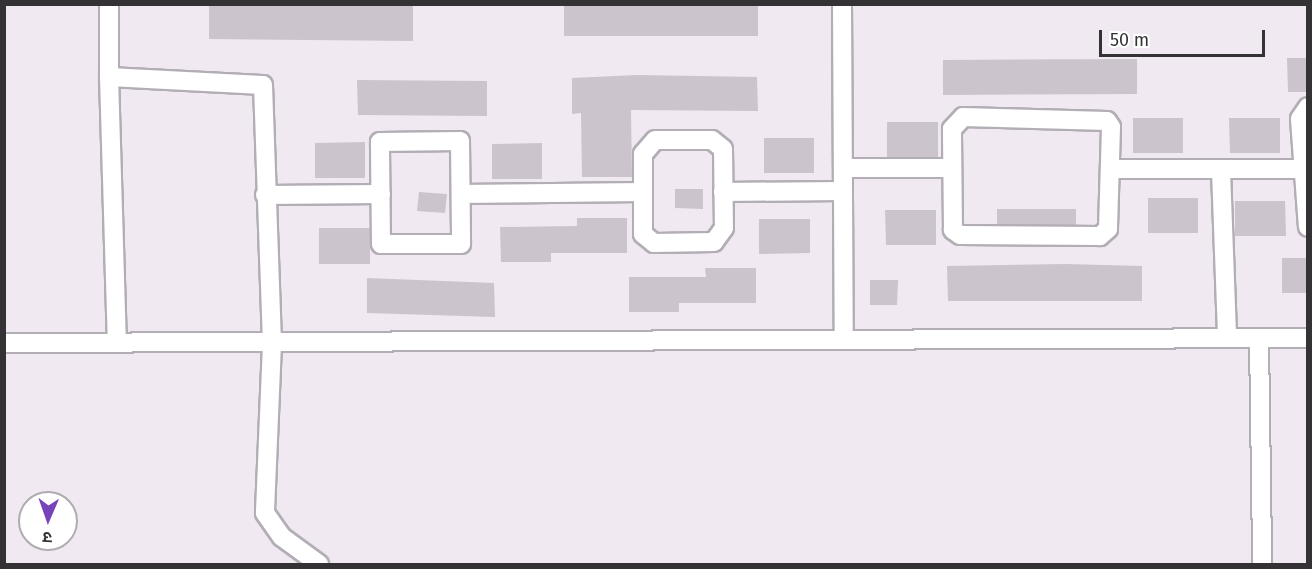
<!DOCTYPE html>
<html>
<head>
<meta charset="utf-8">
<style>
	body { margin:0 }
	#map { position:relative; width:1312px; height:569px; overflow:hidden; background:#f0e9f2; font-family:"Fira Sans","Noto Sans Devanagari",sans-serif }
	div>[style] { position:absolute }
	.building>* { inset:0; background:#cbc4cd }
	.roads { filter:drop-shadow(2px 0 #b3adb5) drop-shadow(-2px 0 #b3adb5) drop-shadow(0 2px #b3adb5) drop-shadow(0 -2px #b3adb5) }
	.minor>* { height:18px; margin:-9px; padding:0 9px; transform-origin:9px; border-radius:9px; background:#fff }
	span { translate:-50% -50%; white-space:nowrap; text-align:center; line-height:1.15; -webkit-text-stroke:6px #fff; paint-order:stroke }
	.frame { position:absolute; inset:0; border:6px solid #353235; pointer-events:none }
	.north { position:absolute; left:18px; top:491px; width:60px; height:60px; box-sizing:border-box; background:#fff; border:2px solid #aeadae; border-radius:50%; rotate:182deg; font-size:16px; font-weight:700; line-height:24px; text-align:center; color:#353235 }
	.north::after { content:''; display:block; margin:auto; width:21px; height:27px; background:#7743ba; clip-path:polygon(50% 0,100% 100%,50% 72%,0 100%) }
	.scale { position:absolute; left:1099px; top:30px; width:166px; height:27px; box-sizing:border-box; border:3px solid #353235; border-top:0; padding-left:8px; font-size:18px; line-height:21px; white-space:nowrap; color:#353235; -webkit-text-stroke:4px #fff; paint-order:stroke }
</style>
</head>
<body>
<div id="map">
	<div class="building">
		<i style="clip-path:polygon(209px 4px,413px 6px,413px 41px,209px 39px)"></i>
		<i style="clip-path:polygon(564px 4px,758px 4px,758px 36px,564px 36px)"></i>
		<i style="clip-path:polygon(1287px 58px,1308px 58px,1308px 92px,1288px 92px)"></i>
		<i style="clip-path:polygon(1137px 59px,1137px 94px,943px 95px,943px 60px)"></i>
		<i style="clip-path:polygon(637px 75px,757px 77px,758px 111px,631px 110px,632px 177px,582px 177px,581px 113px,572px 114px,572px 78px)"></i>
		<i style="clip-path:polygon(357px 80px,487px 81px,487px 116px,358px 115px)"></i>
		<i style="clip-path:polygon(1133px 118px,1183px 118px,1183px 153px,1133px 153px)"></i>
		<i style="clip-path:polygon(1229px 118px,1280px 118px,1280px 153px,1230px 153px)"></i>
		<i style="clip-path:polygon(887px 122px,938px 122px,938px 157px,887px 157px)"></i>
		<i style="clip-path:polygon(764px 138px,814px 138px,814px 173px,764px 173px)"></i>
		<i style="clip-path:polygon(365px 142px,365px 178px,315px 178px,315px 143px)"></i>
		<i style="clip-path:polygon(542px 143px,542px 179px,492px 179px,492px 144px)"></i>
		<i style="clip-path:polygon(675px 189px,703px 189px,703px 209px,675px 208px)"></i>
		<i style="clip-path:polygon(419px 192px,447px 194px,445px 213px,417px 211px)"></i>
		<i style="clip-path:polygon(1148px 198px,1198px 198px,1198px 233px,1148px 233px)"></i>
		<i style="clip-path:polygon(1235px 201px,1285px 201px,1286px 236px,1235px 236px)"></i>
		<i style="clip-path:polygon(997px 209px,1076px 209px,1076px 225px,997px 224px)"></i>
		<i style="clip-path:polygon(885px 210px,936px 210px,936px 245px,886px 245px)"></i>
		<i style="clip-path:polygon(577px 218px,627px 218px,627px 253px,551px 253px,551px 262px,501px 262px,500px 227px,577px 226px)"></i>
		<i style="clip-path:polygon(759px 219px,810px 219px,810px 253px,759px 254px)"></i>
		<i style="clip-path:polygon(319px 228px,370px 228px,370px 264px,319px 264px)"></i>
		<i style="clip-path:polygon(1282px 258px,1308px 258px,1308px 293px,1282px 293px)"></i>
		<i style="clip-path:polygon(1066px 264px,1142px 266px,1142px 301px,948px 301px,947px 266px)"></i>
		<i style="clip-path:polygon(705px 268px,756px 268px,756px 303px,679px 303px,679px 312px,629px 312px,629px 277px,706px 277px)"></i>
		<i style="clip-path:polygon(367px 278px,494px 283px,495px 317px,367px 313px)"></i>
		<i style="clip-path:polygon(870px 280px,898px 280px,897px 305px,870px 305px)"></i>
	</div>
	<div class="roads">
		<div class="minor">
			<i style="left:109px;top:4px;width:73px;rotate:90deg"></i>
			<i style="left:109px;top:77px;width:154px;rotate:3deg"></i>
			<i style="left:263px;top:85px;width:259px;rotate:88deg"></i>
			<i style="left:272px;top:344px;width:169px;rotate:92.4deg"></i>
			<i style="left:265px;top:513px;width:29px;rotate:55deg"></i>
			<i style="left:282px;top:537px;width:46px;rotate:36.1deg"></i>
			<i style="left:842px;top:4px;width:336px;rotate:89.7deg"></i>
			<i style="left:109px;top:77px;width:266px;rotate:88.3deg"></i>
			<i style="left:1308px;top:107px;width:14px;rotate:124deg"></i>
			<i style="left:1300px;top:119px;width:108px;rotate:85.8deg"></i>
			<i style="left:963px;top:117px;width:144px;rotate:1.6deg"></i>
			<i style="left:1107px;top:121px;width:7px;rotate:56deg"></i>
			<i style="left:1111px;top:127px;width:102px;rotate:91.7deg"></i>
			<i style="left:1108px;top:229px;width:11px;rotate:139deg"></i>
			<i style="left:1100px;top:236px;width:140px;rotate:-179.6deg"></i>
			<i style="left:960px;top:235px;width:9px;rotate:-144deg"></i>
			<i style="left:953px;top:230px;width:101px;rotate:-90.6deg"></i>
			<i style="left:952px;top:129px;width:16px;rotate:-47deg"></i>
			<i style="left:655px;top:140px;width:57px"></i>
			<i style="left:712px;top:140px;width:14px;rotate:39deg"></i>
			<i style="left:723px;top:149px;width:79px;rotate:89.3deg"></i>
			<i style="left:724px;top:228px;width:17px;rotate:126deg"></i>
			<i style="left:714px;top:242px;width:60px;rotate:179deg"></i>
			<i style="left:654px;top:243px;width:14px;rotate:-141deg"></i>
			<i style="left:643px;top:234px;width:80px;rotate:-90deg"></i>
			<i style="left:643px;top:154px;width:18px;rotate:-49deg"></i>
			<i style="left:460px;top:141px;width:103px;rotate:89.4deg"></i>
			<i style="left:461px;top:244px;width:80px;rotate:180deg"></i>
			<i style="left:381px;top:244px;width:102px;rotate:-90.6deg"></i>
			<i style="left:380px;top:142px;width:80px;rotate:-0.7deg"></i>
			<i style="left:843px;top:168px;width:109px"></i>
			<i style="left:1111px;top:169px;width:191px"></i>
			<i style="left:1221px;top:171px;width:165px;rotate:87.9deg"></i>
			<i style="left:723px;top:192px;width:120px;rotate:-0.5deg"></i>
			<i style="left:461px;top:194px;width:182px;rotate:-0.6deg"></i>
			<i style="left:265px;top:195px;width:116px;rotate:-0.5deg"></i>
			<i style="left:1259px;top:338px;width:226px;rotate:89.2deg"></i>
			<i style="left:4px;top:343px;width:1304px;rotate:-0.22deg"></i>
		</div>
	</div>
	<div class="frame"></div>
	<div class="north">उ</div>
	<div class="scale">50 m</div>
</div>
</body>
</html>
